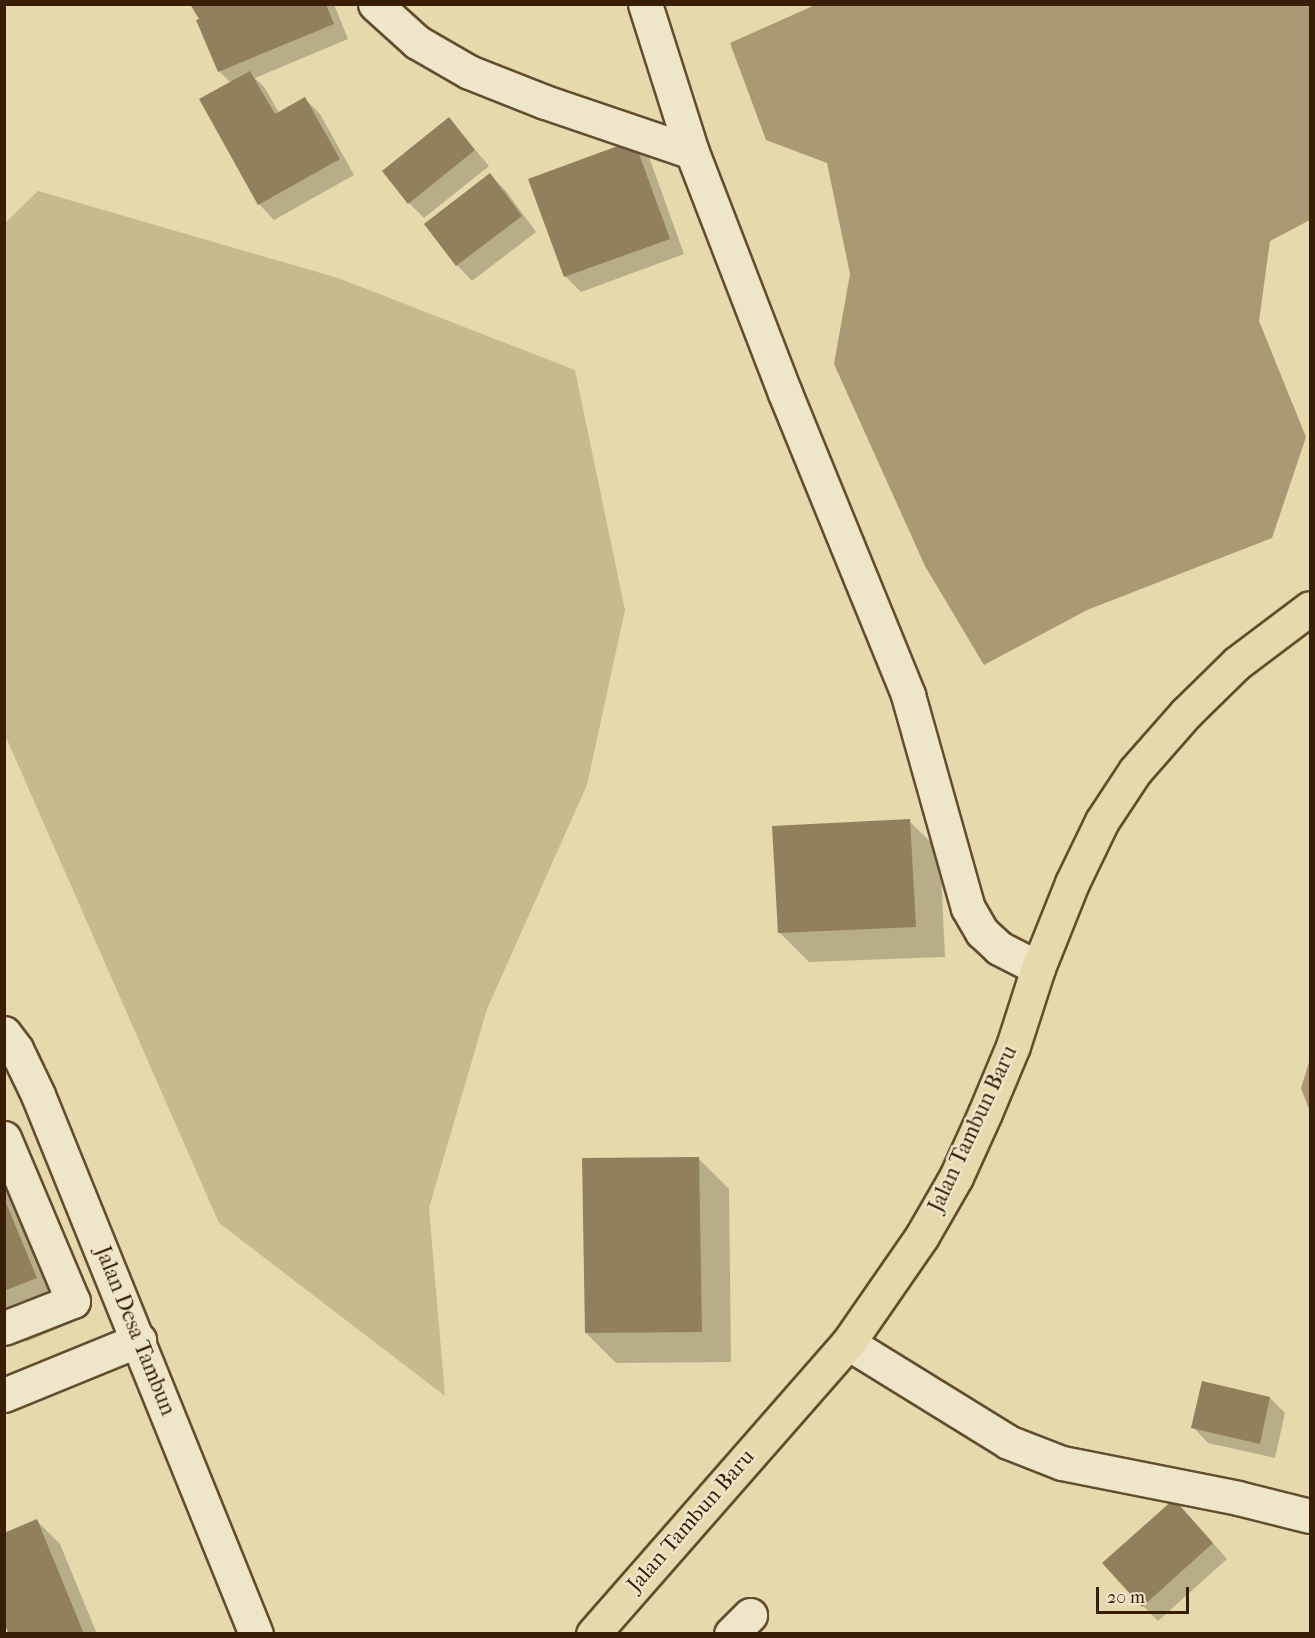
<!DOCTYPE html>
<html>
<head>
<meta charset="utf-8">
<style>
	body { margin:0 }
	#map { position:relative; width:1315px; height:1638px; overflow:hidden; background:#e6d9ac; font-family:"IM FELL French Canon",serif }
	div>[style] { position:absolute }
	.green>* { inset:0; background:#c8b98f }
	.water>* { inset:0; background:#aa9973 }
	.shadow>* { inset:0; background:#0003 }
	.building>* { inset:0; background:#927f5b }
	.roads { filter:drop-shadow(2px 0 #634d2e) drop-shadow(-2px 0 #634d2e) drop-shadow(0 2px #634d2e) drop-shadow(0 -2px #634d2e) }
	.minor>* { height:33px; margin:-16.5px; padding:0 16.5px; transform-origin:16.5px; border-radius:16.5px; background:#efe6c9 }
	.major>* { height:33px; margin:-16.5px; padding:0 16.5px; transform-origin:16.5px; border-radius:16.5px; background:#e6d9ac }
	span { translate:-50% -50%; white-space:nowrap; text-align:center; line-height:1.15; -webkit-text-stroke:5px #efe6c9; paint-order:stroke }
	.street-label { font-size:22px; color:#371e04 }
	.frame { position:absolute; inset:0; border:6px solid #371e04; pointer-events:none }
	.scale { position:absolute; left:1096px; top:1587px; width:93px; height:27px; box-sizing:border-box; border:3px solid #371e04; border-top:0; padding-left:8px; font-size:18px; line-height:21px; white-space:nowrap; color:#371e04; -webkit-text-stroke:4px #efe6c9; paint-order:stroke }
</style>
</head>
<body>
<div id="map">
	<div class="green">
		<i style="clip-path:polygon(38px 191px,338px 278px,575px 370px,625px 610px,587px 785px,487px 1009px,429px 1208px,445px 1396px,219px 1223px,5px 735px,5px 223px)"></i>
	</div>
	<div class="water">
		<i style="clip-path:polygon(815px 5px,1310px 5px,1310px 220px,1270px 241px,1259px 321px,1306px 437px,1272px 538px,1087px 610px,984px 665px,925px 566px,834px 364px,850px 274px,827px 163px,766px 140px,730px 43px)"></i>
		<i style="clip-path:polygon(1310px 1059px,1310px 1112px,1301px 1088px)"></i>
	</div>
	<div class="shadow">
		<i style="clip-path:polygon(192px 4px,334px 4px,348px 39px,255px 78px,265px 88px,279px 113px,305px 99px,320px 114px,354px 175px,274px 220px,259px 204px,231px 83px,219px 71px,202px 20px)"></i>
		<i style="clip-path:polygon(449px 119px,489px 166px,424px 218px,409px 203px)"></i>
		<i style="clip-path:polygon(634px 142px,649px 157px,684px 254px,581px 292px,565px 276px)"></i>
		<i style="clip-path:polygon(490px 175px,506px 191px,536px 232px,472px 281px,457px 265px,426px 224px)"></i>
		<i style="clip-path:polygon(909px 821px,940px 851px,945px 957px,809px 962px,779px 932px)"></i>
		<i style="clip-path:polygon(4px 1139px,78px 1320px,26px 1342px,4px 1320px)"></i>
		<i style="clip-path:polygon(699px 1159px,729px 1189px,731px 1362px,616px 1363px,586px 1333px)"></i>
		<i style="clip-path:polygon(1270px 1398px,1285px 1413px,1275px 1458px,1208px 1443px,1193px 1427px)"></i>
		<i style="clip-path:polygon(1189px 1516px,1227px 1559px,1158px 1621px,1143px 1606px)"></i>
		<i style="clip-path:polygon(37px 1521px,60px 1544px,97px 1634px,10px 1634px)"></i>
	</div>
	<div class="building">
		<i style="clip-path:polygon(190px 4px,326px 4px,334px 24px,218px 72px,196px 20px,199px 19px)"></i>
		<i style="clip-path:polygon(250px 71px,275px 114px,305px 97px,340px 159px,258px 205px,199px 99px)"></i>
		<i style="clip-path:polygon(449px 117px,475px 150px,408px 204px,382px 171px)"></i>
		<i style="clip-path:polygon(634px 140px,670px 239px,564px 277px,528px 179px)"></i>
		<i style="clip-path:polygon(490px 173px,522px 216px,456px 266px,424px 224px)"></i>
		<i style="clip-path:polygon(910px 819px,916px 927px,778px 933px,772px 826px)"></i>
		<i style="clip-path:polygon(699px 1157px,702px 1332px,585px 1333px,582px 1158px)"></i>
		<i style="clip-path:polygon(4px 1198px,37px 1278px,4px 1291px)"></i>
		<i style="clip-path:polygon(1202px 1381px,1270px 1397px,1260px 1444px,1191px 1428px)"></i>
		<i style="clip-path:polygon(1174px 1499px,1213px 1543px,1142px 1607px,1102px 1563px)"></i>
		<i style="clip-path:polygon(37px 1519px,84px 1634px,9px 1634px,4px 1624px,4px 1533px)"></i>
	</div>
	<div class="roads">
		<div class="minor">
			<i style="left:375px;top:4px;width:57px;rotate:42.1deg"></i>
			<i style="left:417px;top:42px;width:60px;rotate:30deg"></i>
			<i style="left:469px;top:72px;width:82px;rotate:21.5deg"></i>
			<i style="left:545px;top:102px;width:155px;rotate:18.8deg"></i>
			<i style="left:645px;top:4px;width:155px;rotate:72.4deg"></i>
			<i style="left:692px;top:152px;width:258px;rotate:68.9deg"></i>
			<i style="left:785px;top:393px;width:326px;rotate:67.8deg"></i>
			<i style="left:908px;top:695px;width:221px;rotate:74.3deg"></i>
			<i style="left:968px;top:908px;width:28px;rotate:60deg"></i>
			<i style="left:982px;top:932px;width:23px;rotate:43deg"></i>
			<i style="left:999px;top:948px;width:44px;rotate:27.1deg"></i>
			<i style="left:4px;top:1033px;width:20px;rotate:53deg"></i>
			<i style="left:16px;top:1049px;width:51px;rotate:64.4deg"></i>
			<i style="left:38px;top:1095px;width:581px;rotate:67.98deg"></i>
			<i style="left:4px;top:1138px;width:177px;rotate:67.1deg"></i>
			<i style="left:73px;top:1301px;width:74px;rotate:158.6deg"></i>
			<i style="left:848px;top:1343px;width:188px;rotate:31.7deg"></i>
			<i style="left:1008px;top:1442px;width:58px;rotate:21.3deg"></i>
			<i style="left:1062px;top:1463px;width:179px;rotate:11.2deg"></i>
			<i style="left:1238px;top:1498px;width:74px;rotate:14deg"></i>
			<i style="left:4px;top:1395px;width:146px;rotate:-22.2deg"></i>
			<i style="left:731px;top:1634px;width:27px;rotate:-45deg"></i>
		</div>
		<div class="major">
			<i style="left:593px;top:1634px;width:387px;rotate:-48.8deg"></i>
			<i style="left:848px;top:1343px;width:130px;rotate:-55.3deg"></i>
			<i style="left:922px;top:1236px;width:68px;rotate:-60deg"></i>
			<i style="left:956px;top:1177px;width:70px;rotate:-65.6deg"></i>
			<i style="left:985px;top:1113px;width:73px;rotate:-67.3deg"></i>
			<i style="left:1013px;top:1046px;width:82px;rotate:-72.2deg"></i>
			<i style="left:1038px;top:968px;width:92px;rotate:-68.2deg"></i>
			<i style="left:1072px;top:883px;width:69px;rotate:-64.2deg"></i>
			<i style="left:1102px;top:821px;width:60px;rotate:-56.6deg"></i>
			<i style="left:1135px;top:771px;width:77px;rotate:-48.7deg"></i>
			<i style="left:1186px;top:713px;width:71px;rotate:-44.4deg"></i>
			<i style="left:1237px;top:663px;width:91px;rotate:-37deg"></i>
		</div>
	</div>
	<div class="street-label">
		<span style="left:973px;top:1129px;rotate:-65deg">Jalan Tambun Baru</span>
		<span style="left:135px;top:1331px;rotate:68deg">Jalan Desa Tambun</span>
		<span style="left:691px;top:1521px;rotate:-49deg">Jalan Tambun Baru</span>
	</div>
	<div class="frame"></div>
	<div class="scale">20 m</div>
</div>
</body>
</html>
